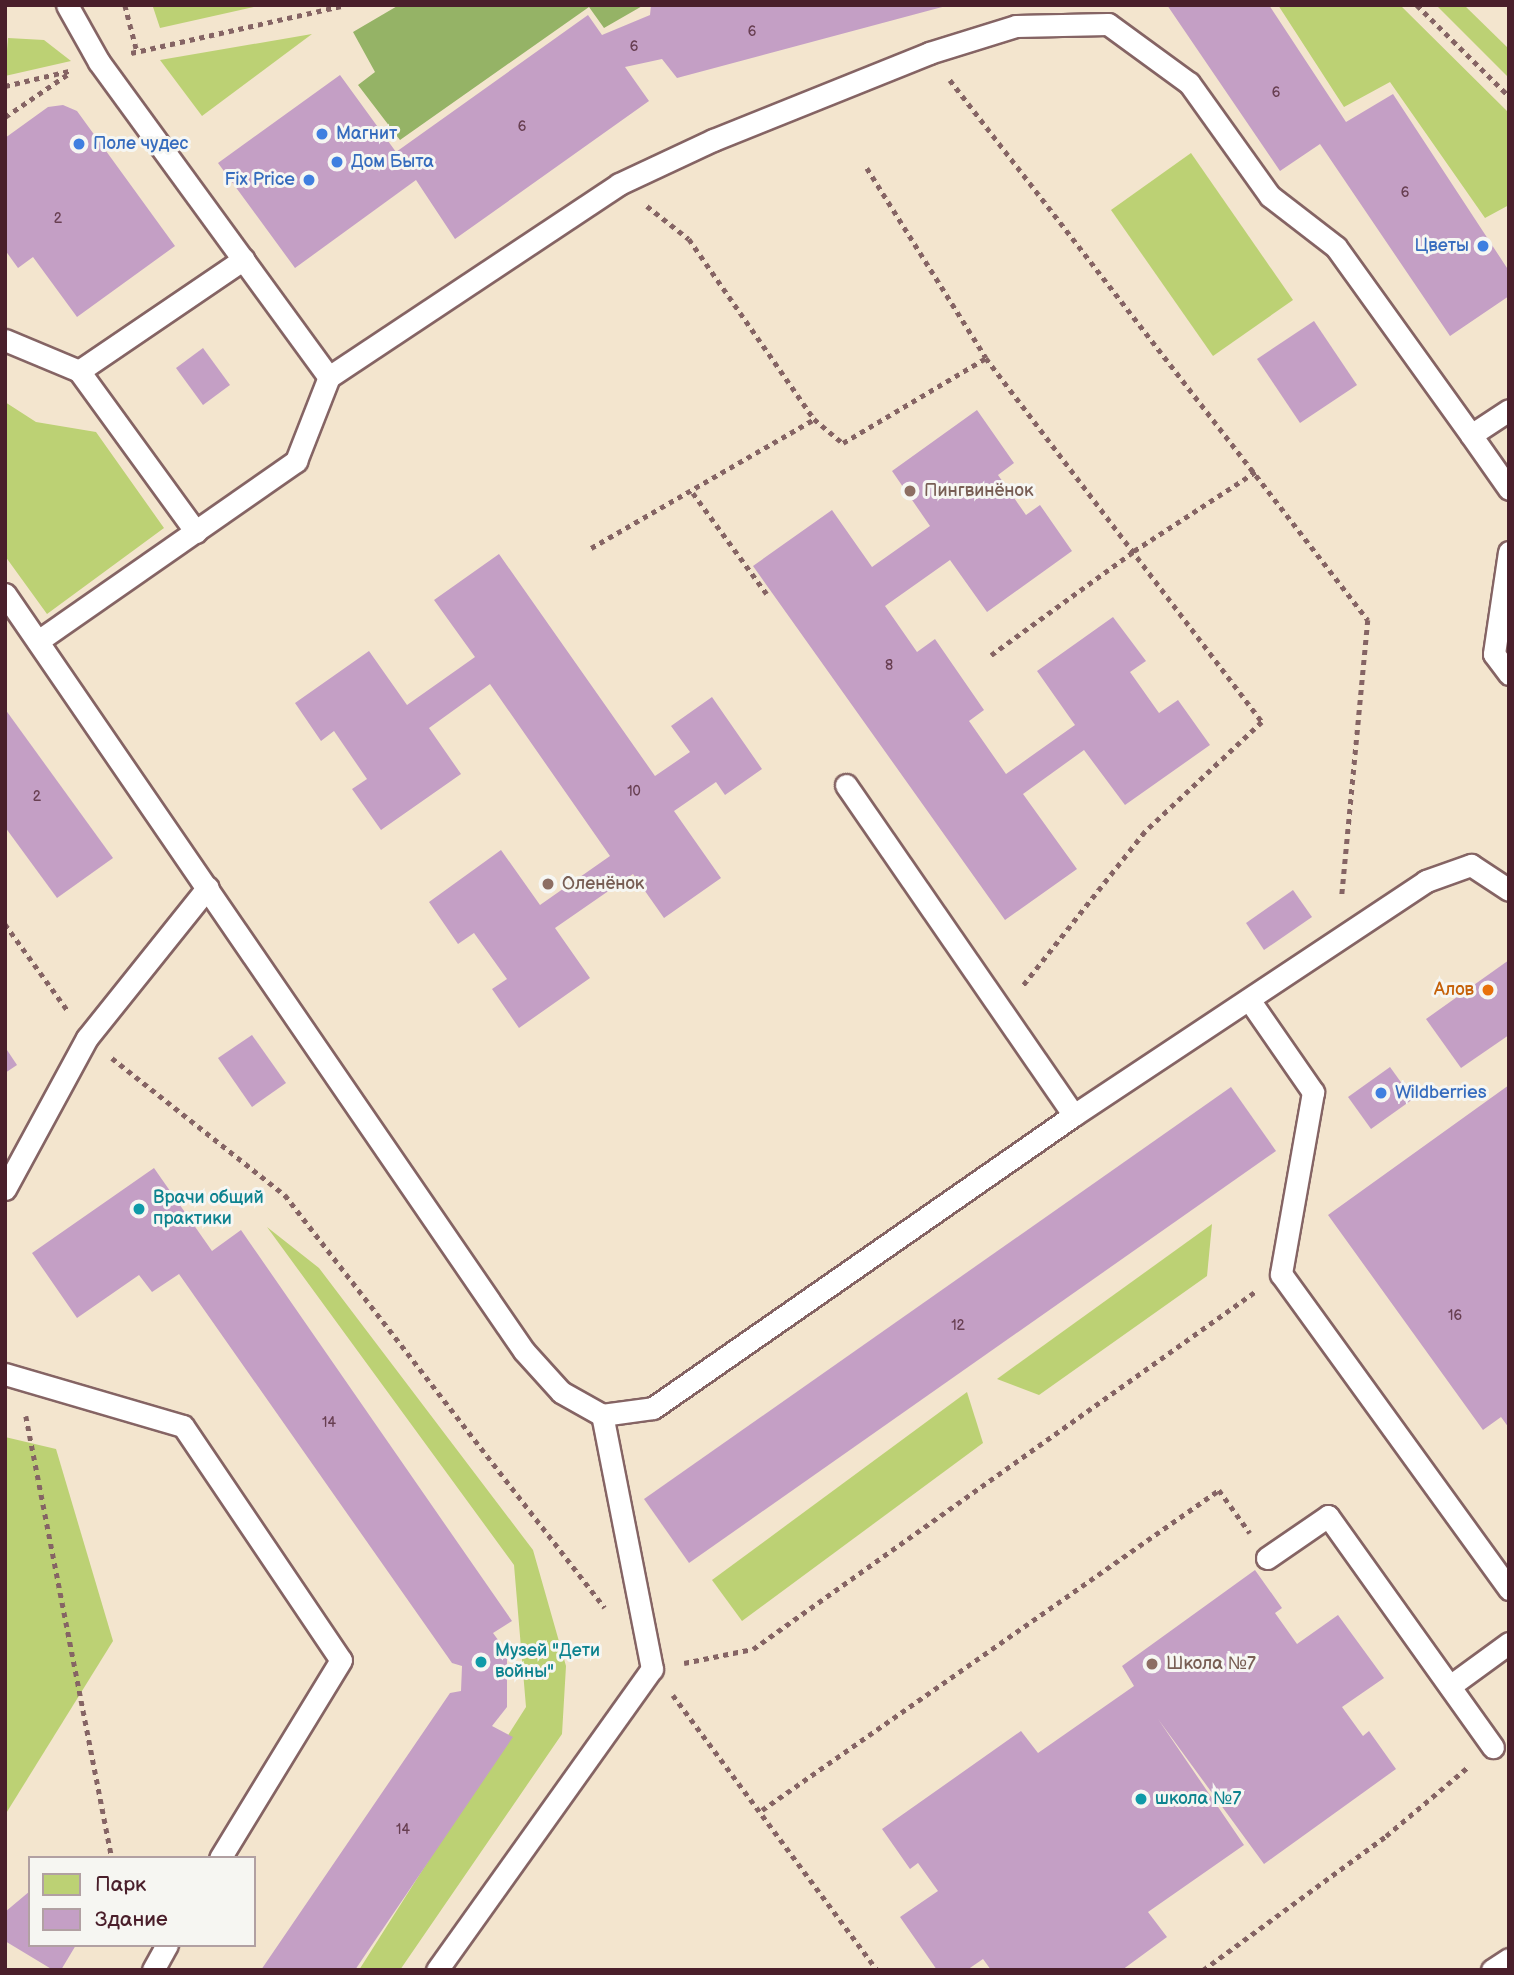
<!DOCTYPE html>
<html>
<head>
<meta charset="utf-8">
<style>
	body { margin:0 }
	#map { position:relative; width:1514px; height:1975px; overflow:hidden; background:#f3e5ce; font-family:"Balsamiq Sans",sans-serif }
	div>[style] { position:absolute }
	.green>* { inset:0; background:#bcd174 }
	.forest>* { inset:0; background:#95b366 }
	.building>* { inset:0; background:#c49fc5 }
	.path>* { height:4.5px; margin-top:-2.25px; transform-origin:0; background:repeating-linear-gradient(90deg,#856464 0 5px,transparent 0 10px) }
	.roads { filter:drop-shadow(2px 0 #856464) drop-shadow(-2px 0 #856464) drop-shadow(0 2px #856464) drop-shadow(0 -2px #856464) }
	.lane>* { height:21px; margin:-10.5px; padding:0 10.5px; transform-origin:10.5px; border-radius:10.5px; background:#fff }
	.dots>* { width:19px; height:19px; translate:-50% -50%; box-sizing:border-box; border:4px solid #f6f6f2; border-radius:50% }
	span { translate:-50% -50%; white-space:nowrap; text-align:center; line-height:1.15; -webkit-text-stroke:6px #f6f6f2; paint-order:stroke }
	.number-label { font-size:14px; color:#683f52 }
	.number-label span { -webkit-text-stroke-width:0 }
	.shop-label { font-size:18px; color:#366cbe }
	.left { translate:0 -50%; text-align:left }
	.right { translate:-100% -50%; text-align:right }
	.education-label { font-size:18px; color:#785e54 }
	.food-label { font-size:18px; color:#c56008 }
	.culture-label { font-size:18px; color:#0d838f }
	.frame { position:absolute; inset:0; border:7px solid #4a1f2b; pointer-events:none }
	.legend { position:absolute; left:28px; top:1856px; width:228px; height:91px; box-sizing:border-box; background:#f6f6f2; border:2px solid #b1a0a2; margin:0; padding:9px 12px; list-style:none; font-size:21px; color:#4a1f2b }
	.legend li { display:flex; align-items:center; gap:14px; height:35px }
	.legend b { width:35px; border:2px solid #b1a0a2 }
</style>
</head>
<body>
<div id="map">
	<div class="green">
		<i style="clip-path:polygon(160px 5px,263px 5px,160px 28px,153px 7px)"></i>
		<i style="clip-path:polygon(1278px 5px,1400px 5px,1509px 113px,1509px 205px,1485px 218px,1390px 82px,1344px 107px)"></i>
		<i style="clip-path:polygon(1436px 5px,1464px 5px,1509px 49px,1509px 78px)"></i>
		<i style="clip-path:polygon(312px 34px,202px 116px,160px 60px)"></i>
		<i style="clip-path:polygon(8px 38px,44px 40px,71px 61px,5px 76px)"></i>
		<i style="clip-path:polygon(1191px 153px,1293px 300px,1213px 356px,1111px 210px)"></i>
		<i style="clip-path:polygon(5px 402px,36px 422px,96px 432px,164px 528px,47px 614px,5px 556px)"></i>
		<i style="clip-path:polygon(1212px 1224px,1207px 1276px,1039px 1395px,997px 1379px)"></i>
		<i style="clip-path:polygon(267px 1227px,319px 1268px,533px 1550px,566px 1666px,562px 1734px,400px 1970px,359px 1970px,526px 1707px,514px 1565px)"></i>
		<i style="clip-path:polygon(967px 1392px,983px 1443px,742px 1621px,712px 1580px)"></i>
		<i style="clip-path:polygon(5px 1437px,56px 1449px,113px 1641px,5px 1815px)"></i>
	</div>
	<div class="forest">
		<i style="clip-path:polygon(399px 5px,644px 5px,604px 28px,589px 7px,400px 140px,358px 85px,375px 72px,353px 32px)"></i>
	</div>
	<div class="building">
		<i style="clip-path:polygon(651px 5px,946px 6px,677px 78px,662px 59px,625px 67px,649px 101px,455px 239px,416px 180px,295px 268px,218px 163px,340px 75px,396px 152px,588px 15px,602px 35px,650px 15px)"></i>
		<i style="clip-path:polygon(1167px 5px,1269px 5px,1346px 122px,1393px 94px,1509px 271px,1509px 296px,1450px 336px,1320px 144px,1280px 171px)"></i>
		<i style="clip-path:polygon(63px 105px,77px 111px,175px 246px,77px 317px,33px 257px,18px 268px,5px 250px,5px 138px,48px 107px)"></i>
		<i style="clip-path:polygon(1314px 321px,1357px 385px,1300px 423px,1257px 359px)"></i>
		<i style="clip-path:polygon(203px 348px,230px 385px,203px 405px,176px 368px)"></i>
		<i style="clip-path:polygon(977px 410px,1014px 463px,998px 475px,1026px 515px,1040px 505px,1072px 551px,987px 612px,950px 560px,885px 606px,917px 652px,935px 639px,984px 710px,969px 721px,1006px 774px,1075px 725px,1037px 671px,1113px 617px,1146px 661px,1130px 672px,1159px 713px,1178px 700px,1210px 745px,1125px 805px,1084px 750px,1023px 794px,1077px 869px,1005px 920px,753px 566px,832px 510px,872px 567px,930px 526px,892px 471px)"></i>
		<i style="clip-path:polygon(499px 554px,655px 776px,690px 752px,671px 726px,712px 697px,762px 769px,725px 795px,716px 782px,674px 811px,721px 878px,664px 918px,633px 874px,555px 928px,590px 978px,519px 1028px,492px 989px,507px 979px,474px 933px,458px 944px,429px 902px,501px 850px,540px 905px,610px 856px,490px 684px,429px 728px,461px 774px,381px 830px,352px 789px,367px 779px,334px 731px,321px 741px,295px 703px,369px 651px,407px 705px,475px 657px,434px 600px)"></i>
		<i style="clip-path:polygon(5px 709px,113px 858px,57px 898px,5px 827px)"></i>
		<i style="clip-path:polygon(1293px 890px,1312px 917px,1264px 950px,1246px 923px)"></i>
		<i style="clip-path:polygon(1509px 960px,1509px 1035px,1461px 1068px,1426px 1019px)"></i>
		<i style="clip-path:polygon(252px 1035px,286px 1083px,252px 1107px,218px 1058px)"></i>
		<i style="clip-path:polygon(5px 1047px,17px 1065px,5px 1073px)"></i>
		<i style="clip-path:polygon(1390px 1067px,1413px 1099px,1371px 1129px,1348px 1097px)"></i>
		<i style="clip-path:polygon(1509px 1085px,1509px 1428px,1501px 1417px,1483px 1430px,1328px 1215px)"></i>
		<i style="clip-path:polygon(1231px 1087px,1276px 1151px,689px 1563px,644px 1499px)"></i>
		<i style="clip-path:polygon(154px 1168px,212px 1251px,241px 1230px,512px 1621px,493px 1633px,507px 1652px,507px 1707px,492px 1726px,513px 1737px,355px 1970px,261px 1970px,450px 1693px,461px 1691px,462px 1666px,452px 1663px,179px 1274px,152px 1292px,139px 1275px,77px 1318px,32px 1253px)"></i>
		<i style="clip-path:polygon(1255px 1570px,1282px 1608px,1275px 1613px,1297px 1644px,1338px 1615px,1384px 1678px,1342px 1707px,1363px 1736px,1369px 1731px,1396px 1769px,1264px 1864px,1158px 1719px,1244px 1845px,1148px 1912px,1167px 1937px,1122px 1970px,991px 1970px,983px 1959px,967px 1970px,937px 1970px,900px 1917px,938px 1891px,918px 1863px,910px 1869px,882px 1829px,1021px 1731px,1038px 1753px,1134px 1686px,1122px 1666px)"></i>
		<i style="clip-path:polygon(30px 1891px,30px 1945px,76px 1945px,61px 1970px,53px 1970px,5px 1941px,5px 1912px)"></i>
	</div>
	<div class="path">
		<i style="left:125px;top:5px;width:48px;rotate:75.4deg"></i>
		<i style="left:1417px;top:5px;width:129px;rotate:44.7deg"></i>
		<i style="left:131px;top:53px;width:219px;rotate:-12.6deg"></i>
		<i style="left:950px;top:80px;width:683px;rotate:52.26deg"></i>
		<i style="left:1368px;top:620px;width:278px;rotate:95.4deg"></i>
		<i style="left:5px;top:86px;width:66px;rotate:-13.2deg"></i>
		<i style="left:5px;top:117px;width:76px;rotate:-34.3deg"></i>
		<i style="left:867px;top:168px;width:224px;rotate:57.9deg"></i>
		<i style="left:647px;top:206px;width:53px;rotate:38.2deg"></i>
		<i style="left:689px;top:239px;width:219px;rotate:55.2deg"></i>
		<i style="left:814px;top:419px;width:38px;rotate:40deg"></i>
		<i style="left:843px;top:443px;width:166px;rotate:-30.7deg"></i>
		<i style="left:986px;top:358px;width:457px;rotate:52.8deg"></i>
		<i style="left:1262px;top:722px;width:161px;rotate:136.8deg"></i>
		<i style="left:1145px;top:832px;width:196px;rotate:128.4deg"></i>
		<i style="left:693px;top:493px;width:125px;rotate:53.8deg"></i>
		<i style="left:591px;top:548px;width:258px;rotate:-30deg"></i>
		<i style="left:991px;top:655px;width:177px;rotate:-36deg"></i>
		<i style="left:1134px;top:551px;width:145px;rotate:-33.1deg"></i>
		<i style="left:5px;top:924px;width:107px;rotate:54.1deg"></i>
		<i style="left:112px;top:1058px;width:221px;rotate:38.4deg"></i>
		<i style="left:285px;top:1195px;width:522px;rotate:52.23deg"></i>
		<i style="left:26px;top:1416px;width:450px;rotate:79deg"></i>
		<i style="left:684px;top:1663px;width:70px;rotate:-11.5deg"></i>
		<i style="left:753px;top:1649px;width:617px;rotate:-35.44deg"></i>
		<i style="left:673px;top:1695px;width:342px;rotate:53.4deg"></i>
		<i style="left:762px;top:1810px;width:558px;rotate:-35deg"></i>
		<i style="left:1219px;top:1490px;width:53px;rotate:54.2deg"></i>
		<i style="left:1203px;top:1970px;width:227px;rotate:-36.2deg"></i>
		<i style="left:1386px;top:1836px;width:107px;rotate:-40.1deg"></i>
	</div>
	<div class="roads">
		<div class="lane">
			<i style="left:67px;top:5px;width:65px;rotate:60.7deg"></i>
			<i style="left:99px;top:62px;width:390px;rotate:53.9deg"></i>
			<i style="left:5px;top:340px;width:80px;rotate:22.7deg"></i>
			<i style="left:79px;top:371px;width:199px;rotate:54deg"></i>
			<i style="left:79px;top:371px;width:199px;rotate:-34.2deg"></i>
			<i style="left:1471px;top:435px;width:66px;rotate:54.9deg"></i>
			<i style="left:1509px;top:552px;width:103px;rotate:98.4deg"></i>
			<i style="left:1494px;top:654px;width:25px;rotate:53deg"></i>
			<i style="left:5px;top:594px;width:918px;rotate:55.57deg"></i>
			<i style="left:524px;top:1351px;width:55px;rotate:47.9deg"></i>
			<i style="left:561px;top:1392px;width:47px;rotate:29.3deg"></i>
			<i style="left:602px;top:1415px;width:51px;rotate:-7.8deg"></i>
			<i style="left:653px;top:1408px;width:513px;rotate:-34.84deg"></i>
			<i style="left:1074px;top:1115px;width:423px;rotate:-33.6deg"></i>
			<i style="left:1426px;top:881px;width:48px;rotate:-19.6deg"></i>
			<i style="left:1471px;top:865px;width:45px;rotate:33.3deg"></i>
			<i style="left:38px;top:641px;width:315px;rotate:-34.9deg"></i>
			<i style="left:296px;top:461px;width:90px;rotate:-68.6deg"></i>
			<i style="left:329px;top:377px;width:348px;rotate:-33.6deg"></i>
			<i style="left:619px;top:184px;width:104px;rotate:-25.1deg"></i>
			<i style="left:713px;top:140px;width:233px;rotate:-21.9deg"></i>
			<i style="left:929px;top:53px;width:91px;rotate:-17.2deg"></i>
			<i style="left:1016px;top:26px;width:92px;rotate:-1.2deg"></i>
			<i style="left:1108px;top:24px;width:100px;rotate:36.1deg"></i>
			<i style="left:1189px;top:83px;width:139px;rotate:54.4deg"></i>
			<i style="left:1270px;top:196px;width:83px;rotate:37.7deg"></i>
			<i style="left:1336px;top:247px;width:231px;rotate:54.3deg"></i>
			<i style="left:1471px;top:435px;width:45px;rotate:-33.3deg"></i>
			<i style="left:846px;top:785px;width:401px;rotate:55.4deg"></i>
			<i style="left:1250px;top:1001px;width:111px;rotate:55.3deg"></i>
			<i style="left:1313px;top:1092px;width:185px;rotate:100deg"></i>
			<i style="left:1281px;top:1274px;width:389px;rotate:54.1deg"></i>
			<i style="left:5px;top:1189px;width:172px;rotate:-61.5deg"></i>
			<i style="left:87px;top:1038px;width:193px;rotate:-51.3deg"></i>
			<i style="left:5px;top:1374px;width:185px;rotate:16.3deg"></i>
			<i style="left:183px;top:1426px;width:282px;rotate:56deg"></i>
			<i style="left:341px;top:1660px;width:232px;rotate:121.4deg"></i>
			<i style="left:1267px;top:1558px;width:74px;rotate:-34.5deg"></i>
			<i style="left:1328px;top:1516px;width:284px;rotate:54.5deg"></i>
			<i style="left:1450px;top:1686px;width:73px;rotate:-36.1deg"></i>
			<i style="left:153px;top:1970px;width:29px;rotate:-61deg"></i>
			<i style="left:437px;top:1970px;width:370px;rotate:-54.5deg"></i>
			<i style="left:652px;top:1669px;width:259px;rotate:-101.1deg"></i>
			<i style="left:1492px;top:1970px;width:20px;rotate:-33deg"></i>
		</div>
	</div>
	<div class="dots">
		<i style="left:322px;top:134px;background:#3f7fe0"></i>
		<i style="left:79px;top:144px;background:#3f7fe0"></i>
		<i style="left:337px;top:162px;background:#3f7fe0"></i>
		<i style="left:309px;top:180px;background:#3f7fe0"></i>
		<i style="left:1483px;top:246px;background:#3f7fe0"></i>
		<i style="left:910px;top:491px;background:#8d6e63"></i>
		<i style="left:548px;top:884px;background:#8d6e63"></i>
		<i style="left:1488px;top:990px;background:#e8710a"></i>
		<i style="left:1381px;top:1093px;background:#3f7fe0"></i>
		<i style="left:139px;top:1209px;background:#0f9aa8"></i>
		<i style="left:481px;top:1662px;background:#0f9aa8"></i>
		<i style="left:1152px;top:1664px;background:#8d6e63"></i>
		<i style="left:1141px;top:1799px;background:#0f9aa8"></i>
	</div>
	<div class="number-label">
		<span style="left:752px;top:32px">6</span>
		<span style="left:634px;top:47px">6</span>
		<span style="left:1276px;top:93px">6</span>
		<span style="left:522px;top:127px">6</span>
		<span style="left:1405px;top:193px">6</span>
		<span style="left:58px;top:219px">2</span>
		<span style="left:889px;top:666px">8</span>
		<span style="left:634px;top:792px">10</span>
		<span style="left:37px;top:797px">2</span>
		<span style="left:1455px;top:1316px">16</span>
		<span style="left:958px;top:1326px">12</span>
		<span style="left:329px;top:1423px">14</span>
		<span style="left:403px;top:1830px">14</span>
	</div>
	<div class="shop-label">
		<span class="left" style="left:336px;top:134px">Магнит</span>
		<span class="left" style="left:93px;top:144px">Поле чудес</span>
		<span class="left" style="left:351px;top:162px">Дом Быта</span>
		<span class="right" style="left:295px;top:180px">Fix Price</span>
		<span class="right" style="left:1469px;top:246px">Цветы</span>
		<span class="left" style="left:1395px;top:1093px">Wildberries</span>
	</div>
	<div class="education-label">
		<span class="left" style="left:924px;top:491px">Пингвинёнок</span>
		<span class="left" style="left:562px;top:884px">Оленёнок</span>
		<span class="left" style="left:1166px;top:1664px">Школа №7</span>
	</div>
	<div class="food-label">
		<span class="right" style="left:1474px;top:990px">Алов</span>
	</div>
	<div class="culture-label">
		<span class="left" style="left:153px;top:1209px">Врачи общий<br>практики</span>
		<span class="left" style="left:495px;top:1662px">Музей "Дети<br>войны"</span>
		<span class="left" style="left:1155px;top:1799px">школа №7</span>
	</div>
	<div class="frame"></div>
	<ul class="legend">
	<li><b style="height:19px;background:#bcd174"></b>Парк</li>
	<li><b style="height:19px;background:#c49fc5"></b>Здание</li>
	</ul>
</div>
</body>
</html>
